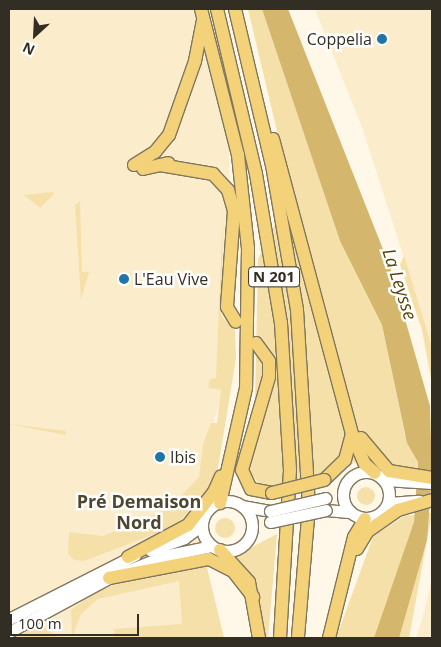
<!DOCTYPE html>
<html>
<head>
<meta charset="utf-8">
<style>
	body { margin:0 }
	#map { position:relative; width:441px; height:647px; overflow:hidden; background:#fff8e8; font-family:"Open Sans",sans-serif }
	div>[style] { position:absolute }
	.built>* { inset:0; background:#fbedcb }
	.green>* { inset:0; background:#f6e0aa }
	.round { border-radius:50% }
	.water>* { inset:0; background:#d4b66c }
	.roads { filter:drop-shadow(1px 0 #80765e) drop-shadow(-1px 0 #80765e) drop-shadow(0 1px #80765e) drop-shadow(0 -1px #80765e) }
	.secondary>* { height:11px; margin:-5.5px; padding:0 5.5px; transform-origin:5.5px; border-radius:5.5px; background:#fff }
	.secondary>.ring { margin:-5.5px; padding:0; box-sizing:content-box; background:none; border:11px solid #fff; border-radius:50% }
	.trunk>* { height:12px; margin:-6px; padding:0 6px; transform-origin:6px; border-radius:6px; background:#f3d27a }
	.bridges { filter:drop-shadow(1px 0 #80765e) drop-shadow(-1px 0 #80765e) drop-shadow(0 1px #80765e) drop-shadow(0 -1px #80765e) }
	.secondary-bridge>* { height:11px; margin:-5.5px; padding:0 5.5px; transform-origin:5.5px; border-radius:5.5px; background:#fff }
	.trunk-bridge>* { height:12px; margin:-6px; padding:0 6px; transform-origin:6px; border-radius:6px; background:#f3d27a }
	.dots>* { width:14px; height:14px; translate:-50% -50%; box-sizing:border-box; border:2px solid #fff; border-radius:50% }
	span { translate:-50% -50%; white-space:nowrap; text-align:center; line-height:1.15; -webkit-text-stroke:5px #fff; paint-order:stroke }
	.shield-label span { padding:1px 4px; background:#fff; border:1px solid; border-radius:4px; -webkit-text-stroke-width:0 }
	.shield-label { font-size:15px; color:#332e24; font-weight:700 }
	.poi-label { font-size:16px; color:#332e24 }
	.right { translate:-100% -50%; text-align:right }
	.left { translate:0 -50%; text-align:left }
	.water-label { font-size:18px; color:#574304; font-style:italic }
	.neighbourhood-label { font-size:18px; color:#4f4630; font-weight:700 }
	.frame { position:absolute; inset:0; border:10px solid #332e24; pointer-events:none }
	.north { position:absolute; left:10px; top:10px; width:50px; height:50px; -webkit-text-stroke:4px #fff; paint-order:stroke; rotate:205deg; font-size:14px; font-weight:700; line-height:20px; text-align:center; color:#332e24 }
	.north::after { content:''; display:block; margin:auto; width:18px; height:22px; background:#332e24; clip-path:polygon(50% 0,100% 100%,50% 72%,0 100%) }
	.scale { position:absolute; left:10px; top:614px; width:129px; height:22px; box-sizing:border-box; border:2px solid #332e24; border-top:0; padding-left:6px; font-size:15px; line-height:18px; white-space:nowrap; color:#332e24; -webkit-text-stroke:4px #fff; paint-order:stroke }
</style>
</head>
<body>
<div id="map">
	<div class="built">
		<i style="clip-path:polygon(9px 9px,195px 9px,229px 144px,232px 361px,208px 442px,206px 564px,224px 638px,9px 638px)"></i>
		<i style="clip-path:polygon(315px 9px,432px 9px,432px 346px,363px 130px)"></i>
		<i style="clip-path:polygon(432px 579px,432px 638px,416px 638px,422px 620px)"></i>
	</div>
	<div class="green">
		<i style="clip-path:polygon(248px 9px,262px 9px,340px 241px,382px 325px,405px 435px,418px 462px,416px 470px,399px 469px,373px 450px,348px 467px,286px 487px,262px 488px,249px 470px,254px 449px,258px 259px,291px 190px)"></i>
		<i style="clip-path:polygon(54px 194px,40px 208px,24px 195px,53px 192px)"></i>
		<i style="clip-path:polygon(80px 201px,82px 272px,89px 272px,81px 300px,75px 205px)"></i>
		<i style="clip-path:polygon(223px 209px,221px 316px,235px 331px,236px 358px,216px 480px,176px 526px,84px 561px,74px 560px,68px 554px,69px 532px,103px 536px,169px 508px,199px 477px,203px 444px,211px 423px,217px 423px,221px 390px,208px 388px,210px 379px,216px 378px)"></i>
		<i style="clip-path:polygon(404px 256px,432px 346px,432px 384px,422px 330px,400px 265px)"></i>
		<i style="clip-path:polygon(9px 424px,66px 431px,65px 435px)"></i>
		<i class="round" style="left:357px;top:487px;width:18px;height:18px"></i>
		<i style="clip-path:polygon(432px 513px,409px 638px,336px 638px,373px 537px,404px 516px)"></i>
		<i class="round" style="left:215px;top:518px;width:20px;height:20px"></i>
		<i style="clip-path:polygon(277px 534px,268px 638px,264px 638px,255px 580px,235px 556px)"></i>
		<i style="clip-path:polygon(206px 564px,224px 638px,114px 638px,114px 629px,182px 624px,179px 581px,98px 599px,81px 614px,72px 638px,71px 610px,96px 591px,160px 570px)"></i>
		<i style="clip-path:polygon(41px 625px,59px 638px,15px 638px,35px 627px)"></i>
	</div>
	<div class="water">
		<i style="clip-path:polygon(262px 9px,288px 9px,390px 267px,430px 406px,432px 475px,427px 540px,399px 638px,374px 638px,414px 522px,418px 462px,407px 443px,382px 325px,340px 241px)"></i>
	</div>
	<div class="roads">
		<div class="secondary">
			<i class="ring" style="left:343px;top:472px;width:35px;height:35px"></i>
			<i style="left:385px;top:480px;width:47px;rotate:3.7deg"></i>
			<i class="ring" style="left:202px;top:501px;width:39px;height:39px"></i>
			<i style="left:388px;top:503px;width:31px;rotate:-4deg"></i>
			<i style="left:242px;top:506px;width:28px;rotate:10deg"></i>
			<i style="left:326px;top:510px;width:25px;rotate:5deg"></i>
			<i style="left:150px;top:550px;width:36px;rotate:-19deg"></i>
			<i style="left:184px;top:538px;width:22px;rotate:-36deg"></i>
			<i style="left:9px;top:619px;width:141px;rotate:-26.9deg"></i>
			<i style="left:9px;top:632px;width:114px;rotate:-28.4deg"></i>
			<i style="left:109px;top:578px;width:59px;rotate:-21.8deg"></i>
			<i style="left:164px;top:556px;width:48px;rotate:-12deg"></i>
		</div>
		<div class="trunk">
			<i style="left:201px;top:9px;width:151px;rotate:75.8deg"></i>
			<i style="left:238px;top:155px;width:94px;rotate:83.9deg"></i>
			<i style="left:248px;top:248px;width:140px;rotate:90.8deg"></i>
			<i style="left:246px;top:388px;width:118px;rotate:102.7deg"></i>
			<i style="left:217px;top:9px;width:170px;rotate:76.7deg"></i>
			<i style="left:256px;top:174px;width:151px;rotate:80.5deg"></i>
			<i style="left:281px;top:323px;width:147px;rotate:86.5deg"></i>
			<i style="left:290px;top:470px;width:168px;rotate:93.4deg"></i>
			<i style="left:235px;top:9px;width:160px;rotate:76.7deg"></i>
			<i style="left:272px;top:165px;width:147px;rotate:80.2deg"></i>
			<i style="left:297px;top:310px;width:196px;rotate:86.5deg"></i>
			<i style="left:309px;top:506px;width:132px;rotate:94.8deg"></i>
			<i style="left:273px;top:139px;width:305px;rotate:75deg"></i>
			<i style="left:352px;top:434px;width:33px;rotate:67deg"></i>
			<i style="left:365px;top:464px;width:13px;rotate:42deg"></i>
			<i style="left:134px;top:165px;width:25px;rotate:-32deg"></i>
			<i style="left:155px;top:152px;width:22px;rotate:-51deg"></i>
			<i style="left:169px;top:135px;width:78px;rotate:-70.6deg"></i>
			<i style="left:195px;top:61px;width:42px;rotate:-79deg"></i>
			<i style="left:160px;top:165px;width:54px;rotate:9.6deg"></i>
			<i style="left:213px;top:174px;width:22px;rotate:47deg"></i>
			<i style="left:228px;top:190px;width:22px;rotate:74deg"></i>
			<i style="left:234px;top:211px;width:96px;rotate:94.2deg"></i>
			<i style="left:227px;top:307px;width:17px;rotate:59deg"></i>
			<i style="left:143px;top:169px;width:26px;rotate:-13deg"></i>
			<i style="left:256px;top:343px;width:22px;rotate:54deg"></i>
			<i style="left:269px;top:361px;width:16px;rotate:90deg"></i>
			<i style="left:269px;top:377px;width:97px;rotate:106.2deg"></i>
			<i style="left:242px;top:470px;width:21px;rotate:65deg"></i>
			<i style="left:251px;top:489px;width:21px;rotate:11deg"></i>
			<i style="left:361px;top:438px;width:43px;rotate:49.7deg"></i>
			<i style="left:389px;top:471px;width:44px;rotate:9.2deg"></i>
			<i style="left:324px;top:480px;width:29px;rotate:-44deg"></i>
			<i style="left:345px;top:460px;width:27px;rotate:-75deg"></i>
			<i style="left:357px;top:549px;width:21px;rotate:-59deg"></i>
			<i style="left:368px;top:531px;width:37px;rotate:-35deg"></i>
			<i style="left:398px;top:510px;width:35px;rotate:-16deg"></i>
			<i style="left:220px;top:550px;width:43px;rotate:47.8deg"></i>
			<i style="left:249px;top:582px;width:57px;rotate:79.9deg"></i>
			<i style="left:128px;top:557px;width:68px;rotate:-28.1deg"></i>
			<i style="left:188px;top:525px;width:42px;rotate:-51.8deg"></i>
			<i style="left:214px;top:492px;width:17px;rotate:-66deg"></i>
			<i style="left:109px;top:578px;width:102px;rotate:-10.8deg"></i>
			<i style="left:209px;top:559px;width:27px;rotate:27deg"></i>
			<i style="left:233px;top:571px;width:33px;rotate:52deg"></i>
			<i style="left:329px;top:638px;width:104px;rotate:-76.1deg"></i>
			<i style="left:354px;top:537px;width:21px;rotate:-59deg"></i>
		</div>
	</div>
	<div class="bridges">
		<div class="secondary-bridge">
			<i style="left:270px;top:511px;width:57px;rotate:-13.1deg"></i>
			<i style="left:270px;top:522px;width:57px;rotate:-12.1deg"></i>
		</div>
		<div class="trunk-bridge">
			<i style="left:272px;top:493px;width:54px;rotate:-14deg"></i>
		</div>
	</div>
	<div class="dots">
		<i style="left:382px;top:39px;background:#1f76a6"></i>
		<i style="left:124px;top:279px;background:#1f76a6"></i>
		<i style="left:160px;top:457px;background:#1f76a6"></i>
	</div>
	<div class="shield-label">
		<span style="left:274px;top:277px">N 201</span>
	</div>
	<div class="poi-label">
		<span class="right" style="left:372px;top:39px">Coppelia</span>
		<span class="left" style="left:134px;top:279px">L'Eau Vive</span>
		<span class="left" style="left:170px;top:457px">Ibis</span>
	</div>
	<div class="water-label">
		<span style="left:400px;top:284px;rotate:72deg">La Leysse</span>
	</div>
	<div class="neighbourhood-label">
		<span style="left:139px;top:512px">Pré Demaison<br>Nord</span>
	</div>
	<div class="frame"></div>
	<div class="north">N</div>
	<div class="scale">100 m</div>
</div>
</body>
</html>
